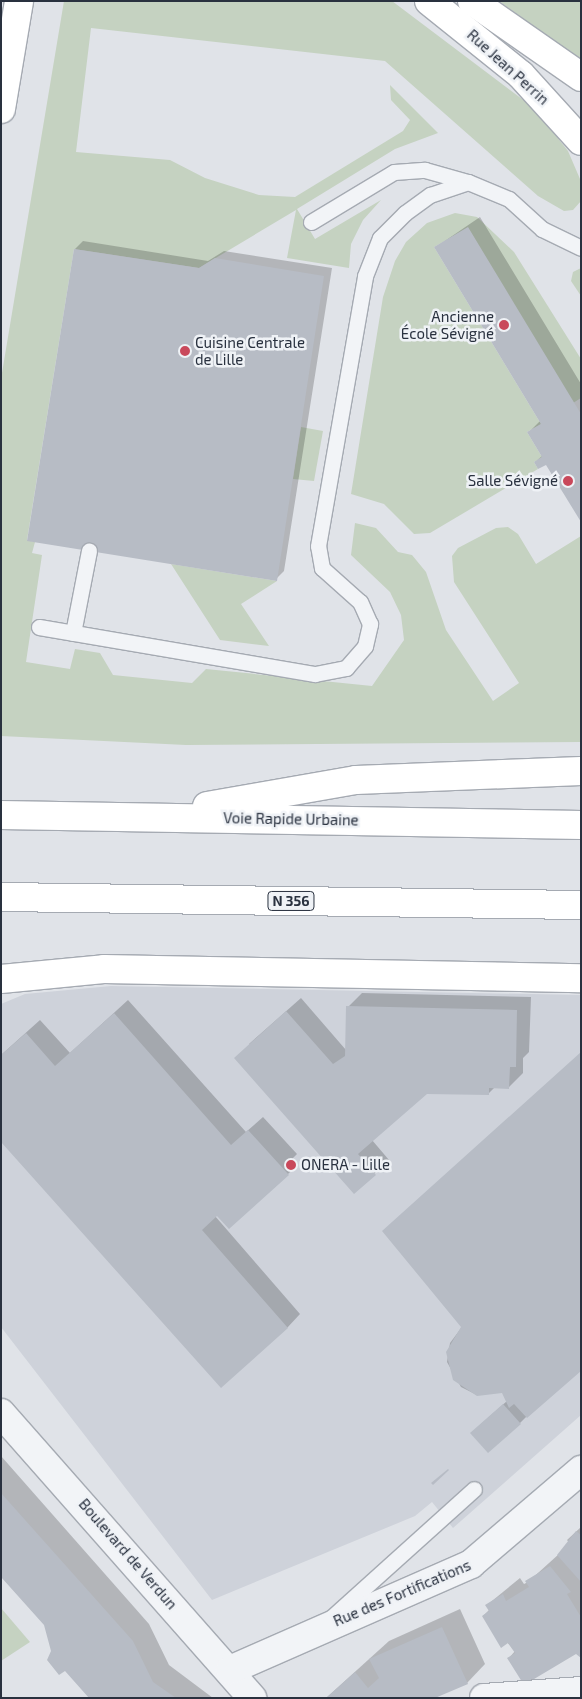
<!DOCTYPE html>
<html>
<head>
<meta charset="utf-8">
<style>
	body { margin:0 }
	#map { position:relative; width:582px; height:1699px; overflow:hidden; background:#e0e3e8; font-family:"Exo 2",sans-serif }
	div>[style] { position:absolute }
	.built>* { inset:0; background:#ced2da }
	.green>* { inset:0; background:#c5d2c1 }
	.shadow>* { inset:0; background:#0003 }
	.building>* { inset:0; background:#b7bcc5 }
	.roads { filter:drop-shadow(1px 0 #a5aab2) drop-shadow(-1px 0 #a5aab2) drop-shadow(0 1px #a5aab2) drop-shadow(0 -1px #a5aab2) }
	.lane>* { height:15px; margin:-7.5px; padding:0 7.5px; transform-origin:7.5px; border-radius:7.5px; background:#f2f4f7 }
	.street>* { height:28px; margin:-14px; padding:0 14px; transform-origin:14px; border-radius:14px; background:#f2f4f7 }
	.primary>* { height:28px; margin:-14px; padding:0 14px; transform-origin:14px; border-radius:14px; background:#fff }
	.highway>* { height:28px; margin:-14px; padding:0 14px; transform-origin:14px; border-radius:14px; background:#fff }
	.dots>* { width:14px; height:14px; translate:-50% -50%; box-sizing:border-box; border:2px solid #eff2f6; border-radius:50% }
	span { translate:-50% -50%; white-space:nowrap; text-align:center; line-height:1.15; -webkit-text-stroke:5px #eff2f6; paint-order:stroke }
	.shield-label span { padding:1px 4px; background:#eff2f6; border:1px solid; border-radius:4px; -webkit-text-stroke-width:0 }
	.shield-label { font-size:14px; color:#29313f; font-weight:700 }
	.street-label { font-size:15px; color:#29313f }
	.poi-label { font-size:15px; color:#29313f }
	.right { translate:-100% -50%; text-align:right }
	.left { translate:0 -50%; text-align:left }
	.frame { position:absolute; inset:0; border:2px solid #29313f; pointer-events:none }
</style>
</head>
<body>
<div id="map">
	<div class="built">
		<i style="clip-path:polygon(111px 986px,581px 995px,581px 1415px,453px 1528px,432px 1502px,415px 1516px,212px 1600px,1px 1327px,1px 1004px,25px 994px)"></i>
	</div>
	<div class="green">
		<i style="clip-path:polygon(64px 1px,392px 1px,534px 108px,568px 151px,580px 179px,581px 201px,573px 210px,564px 211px,538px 196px,385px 61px,91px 28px,76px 152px,170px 160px,205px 178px,259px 195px,295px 197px,403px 131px,410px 120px,391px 100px,390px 85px,438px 133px,395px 149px,297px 209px,315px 239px,381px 200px,363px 220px,351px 244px,349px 268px,287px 258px,296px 210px,199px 268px,74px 249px,27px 540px,35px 542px,32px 553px,42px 555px,26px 662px,70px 669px,75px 649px,100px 653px,113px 675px,192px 683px,206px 669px,372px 686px,404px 640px,401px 615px,390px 592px,351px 555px,355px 523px,376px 528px,398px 552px,412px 555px,426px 572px,446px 630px,493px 701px,519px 683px,454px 582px,452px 556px,458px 548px,496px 528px,508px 527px,518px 534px,536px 564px,581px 536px,581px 742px,186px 745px,1px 736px,1px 379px)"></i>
		<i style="clip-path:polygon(499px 1px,581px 1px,581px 61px,577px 58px)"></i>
		<i style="clip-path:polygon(455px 213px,477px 217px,514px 252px,581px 359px,581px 398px,573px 403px,468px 228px,434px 247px,541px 424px,527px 432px,542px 457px,534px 462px,538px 469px,430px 533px,414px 534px,384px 504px,351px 494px,383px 297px,395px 261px,406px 242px,427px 223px)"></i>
		<i style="clip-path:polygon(581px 268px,581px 296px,571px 281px,573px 272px)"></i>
		<i style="clip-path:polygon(301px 427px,323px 431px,314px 481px,293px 479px)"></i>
		<i style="clip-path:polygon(171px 564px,277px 581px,241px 604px,269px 646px,220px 640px)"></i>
		<i style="clip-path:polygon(1px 1608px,30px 1642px,1px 1661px)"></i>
	</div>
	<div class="shadow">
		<i style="clip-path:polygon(480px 217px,581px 384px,581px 520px,546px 463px,535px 462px,542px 456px,529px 432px,540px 421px,436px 247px)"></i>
		<i style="clip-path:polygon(83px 241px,208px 261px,224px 251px,332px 268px,284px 571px,276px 579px,75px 249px)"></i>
		<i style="clip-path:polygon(362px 993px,531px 997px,529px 1052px,523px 1058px,523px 1073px,509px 1087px,495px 1087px,488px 1094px,426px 1093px,372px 1140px,389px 1160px,354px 1192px,249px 1044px,301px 998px,346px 1050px,348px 1007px)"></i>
		<i style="clip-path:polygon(128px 1000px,246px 1132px,263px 1117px,297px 1154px,288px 1163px,292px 1170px,275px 1187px,215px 1216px,300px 1314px,287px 1328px,1px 1055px,40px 1020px,70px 1053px)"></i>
		<i style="clip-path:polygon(398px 1218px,527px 1416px,520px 1423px,480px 1425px,507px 1401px,503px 1392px,477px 1395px,461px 1387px,447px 1362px,450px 1343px,462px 1327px)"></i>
		<i style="clip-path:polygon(1px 1456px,149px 1624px,169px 1665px,213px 1698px,91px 1698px,52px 1651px,45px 1625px,1px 1576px)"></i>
		<i style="clip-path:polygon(581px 1527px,581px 1656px,576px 1652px,509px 1658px,515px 1651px,483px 1616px,489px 1610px,487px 1605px,520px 1578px,524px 1584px,528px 1582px,570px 1544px,567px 1540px)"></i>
		<i style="clip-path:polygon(460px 1609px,485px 1664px,467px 1683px,326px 1698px,389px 1641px)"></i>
	</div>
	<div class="building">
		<i style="clip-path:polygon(468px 227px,581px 414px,581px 522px,546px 465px,538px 469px,534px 462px,542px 457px,527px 432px,541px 424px,434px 247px)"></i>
		<i style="clip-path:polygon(74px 249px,199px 268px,215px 258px,324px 276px,277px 581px,27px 541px)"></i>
		<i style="clip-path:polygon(346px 1006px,517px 1010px,516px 1067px,510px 1067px,509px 1089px,489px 1088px,489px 1095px,427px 1094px,358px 1154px,376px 1175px,354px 1194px,234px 1058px,286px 1011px,333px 1064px,345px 1056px)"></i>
		<i style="clip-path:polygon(114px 1013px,231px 1145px,248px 1130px,289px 1175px,229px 1229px,217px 1216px,202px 1230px,288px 1328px,221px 1388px,1px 1142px,1px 1055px,26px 1033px,55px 1066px)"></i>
		<i style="clip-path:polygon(581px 1052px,581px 1371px,527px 1418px,514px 1404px,509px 1408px,502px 1393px,477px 1396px,453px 1380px,446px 1352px,461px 1327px,382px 1231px)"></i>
		<i style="clip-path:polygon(503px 1404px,521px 1424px,488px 1453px,470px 1433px)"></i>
		<i style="clip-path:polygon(448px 1469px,449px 1470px,433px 1485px,431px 1483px)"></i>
		<i style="clip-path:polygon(1px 1493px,133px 1641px,153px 1682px,176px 1698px,89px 1698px,65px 1671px,59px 1675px,47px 1660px,51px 1651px,44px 1625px,1px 1577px)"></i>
		<i style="clip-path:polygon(576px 1531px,581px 1535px,581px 1582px,557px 1555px)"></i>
		<i style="clip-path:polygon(550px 1566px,571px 1592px,567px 1594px,581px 1617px,581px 1658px,576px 1654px,524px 1685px,507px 1658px,515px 1653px,508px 1643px,501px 1648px,482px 1616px,489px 1611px,485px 1605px,503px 1594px,506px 1601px,529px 1587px,525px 1581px)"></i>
		<i style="clip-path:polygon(442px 1627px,468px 1684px,435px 1698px,326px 1698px,355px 1672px,368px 1688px,379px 1678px,369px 1659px)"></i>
	</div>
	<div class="roads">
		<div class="lane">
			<i style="left:311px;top:222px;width:97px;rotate:-31.1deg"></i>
			<i style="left:394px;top:172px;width:31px;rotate:-4deg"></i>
			<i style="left:425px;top:170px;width:45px;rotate:15.6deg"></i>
			<i style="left:39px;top:627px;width:280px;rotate:9.7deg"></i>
			<i style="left:315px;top:674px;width:32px;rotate:-11deg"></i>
			<i style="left:346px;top:668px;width:29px;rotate:-49deg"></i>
			<i style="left:365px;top:646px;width:23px;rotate:-77deg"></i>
			<i style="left:370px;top:624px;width:24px;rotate:-114deg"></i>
			<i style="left:360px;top:602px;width:51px;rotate:-138.2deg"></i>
			<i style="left:322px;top:568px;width:22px;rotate:-100deg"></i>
			<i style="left:318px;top:546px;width:274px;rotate:-80.1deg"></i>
			<i style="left:365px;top:276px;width:41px;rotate:-68.5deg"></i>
			<i style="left:380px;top:238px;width:35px;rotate:-45deg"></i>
			<i style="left:405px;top:213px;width:31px;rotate:-36deg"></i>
			<i style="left:430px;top:195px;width:40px;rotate:-18.9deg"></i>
			<i style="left:468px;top:182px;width:44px;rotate:22.5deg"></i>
			<i style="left:509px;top:199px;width:45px;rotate:42.3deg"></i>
			<i style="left:542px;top:229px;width:43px;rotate:26deg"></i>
			<i style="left:73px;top:633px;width:84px;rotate:-79deg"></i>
			<i style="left:332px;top:1617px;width:191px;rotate:-42deg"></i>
		</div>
		<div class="street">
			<i style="left:1px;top:1413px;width:380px;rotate:48.6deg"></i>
			<i style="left:230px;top:1670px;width:263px;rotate:-23.7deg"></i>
			<i style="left:471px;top:1564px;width:145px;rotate:-40.5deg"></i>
			<i style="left:484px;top:1698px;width:97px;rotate:-4.1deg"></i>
		</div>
		<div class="primary">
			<i style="left:429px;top:1px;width:118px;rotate:38.8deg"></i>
			<i style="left:521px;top:75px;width:89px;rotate:47.7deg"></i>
			<i style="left:472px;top:1px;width:133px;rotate:34.9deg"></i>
			<i style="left:1px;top:109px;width:109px;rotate:-80.5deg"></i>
		</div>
		<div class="highway">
			<i style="left:207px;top:806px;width:151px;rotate:-9.9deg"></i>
			<i style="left:356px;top:780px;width:225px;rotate:-2.3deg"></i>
			<i style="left:1px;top:815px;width:580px;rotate:0.99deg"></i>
			<i style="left:1px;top:897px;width:580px;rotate:0.79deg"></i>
			<i style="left:1px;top:979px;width:103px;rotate:-5.5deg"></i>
			<i style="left:104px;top:969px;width:477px;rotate:1.1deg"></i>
		</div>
	</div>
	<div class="dots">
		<i style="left:504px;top:325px;background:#c9485b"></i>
		<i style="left:185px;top:351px;background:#c9485b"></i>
		<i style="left:568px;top:481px;background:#c9485b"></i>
		<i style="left:291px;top:1165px;background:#c9485b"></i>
	</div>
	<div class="shield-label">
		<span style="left:291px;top:901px">N 356</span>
	</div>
	<div class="street-label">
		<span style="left:508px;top:67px;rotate:42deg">Rue Jean Perrin</span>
		<span style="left:291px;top:819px;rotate:1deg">Voie Rapide Urbaine</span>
		<span style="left:128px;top:1554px;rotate:49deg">Boulevard de Verdun</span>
		<span style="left:402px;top:1593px;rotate:-23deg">Rue des Fortifications</span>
	</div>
	<div class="poi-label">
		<span class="right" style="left:494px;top:325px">Ancienne<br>École Sévigné</span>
		<span class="left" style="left:195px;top:351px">Cuisine Centrale<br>de Lille</span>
		<span class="right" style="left:558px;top:481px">Salle Sévigné</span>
		<span class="left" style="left:301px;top:1165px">ONERA - Lille</span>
	</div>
	<div class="frame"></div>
</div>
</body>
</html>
